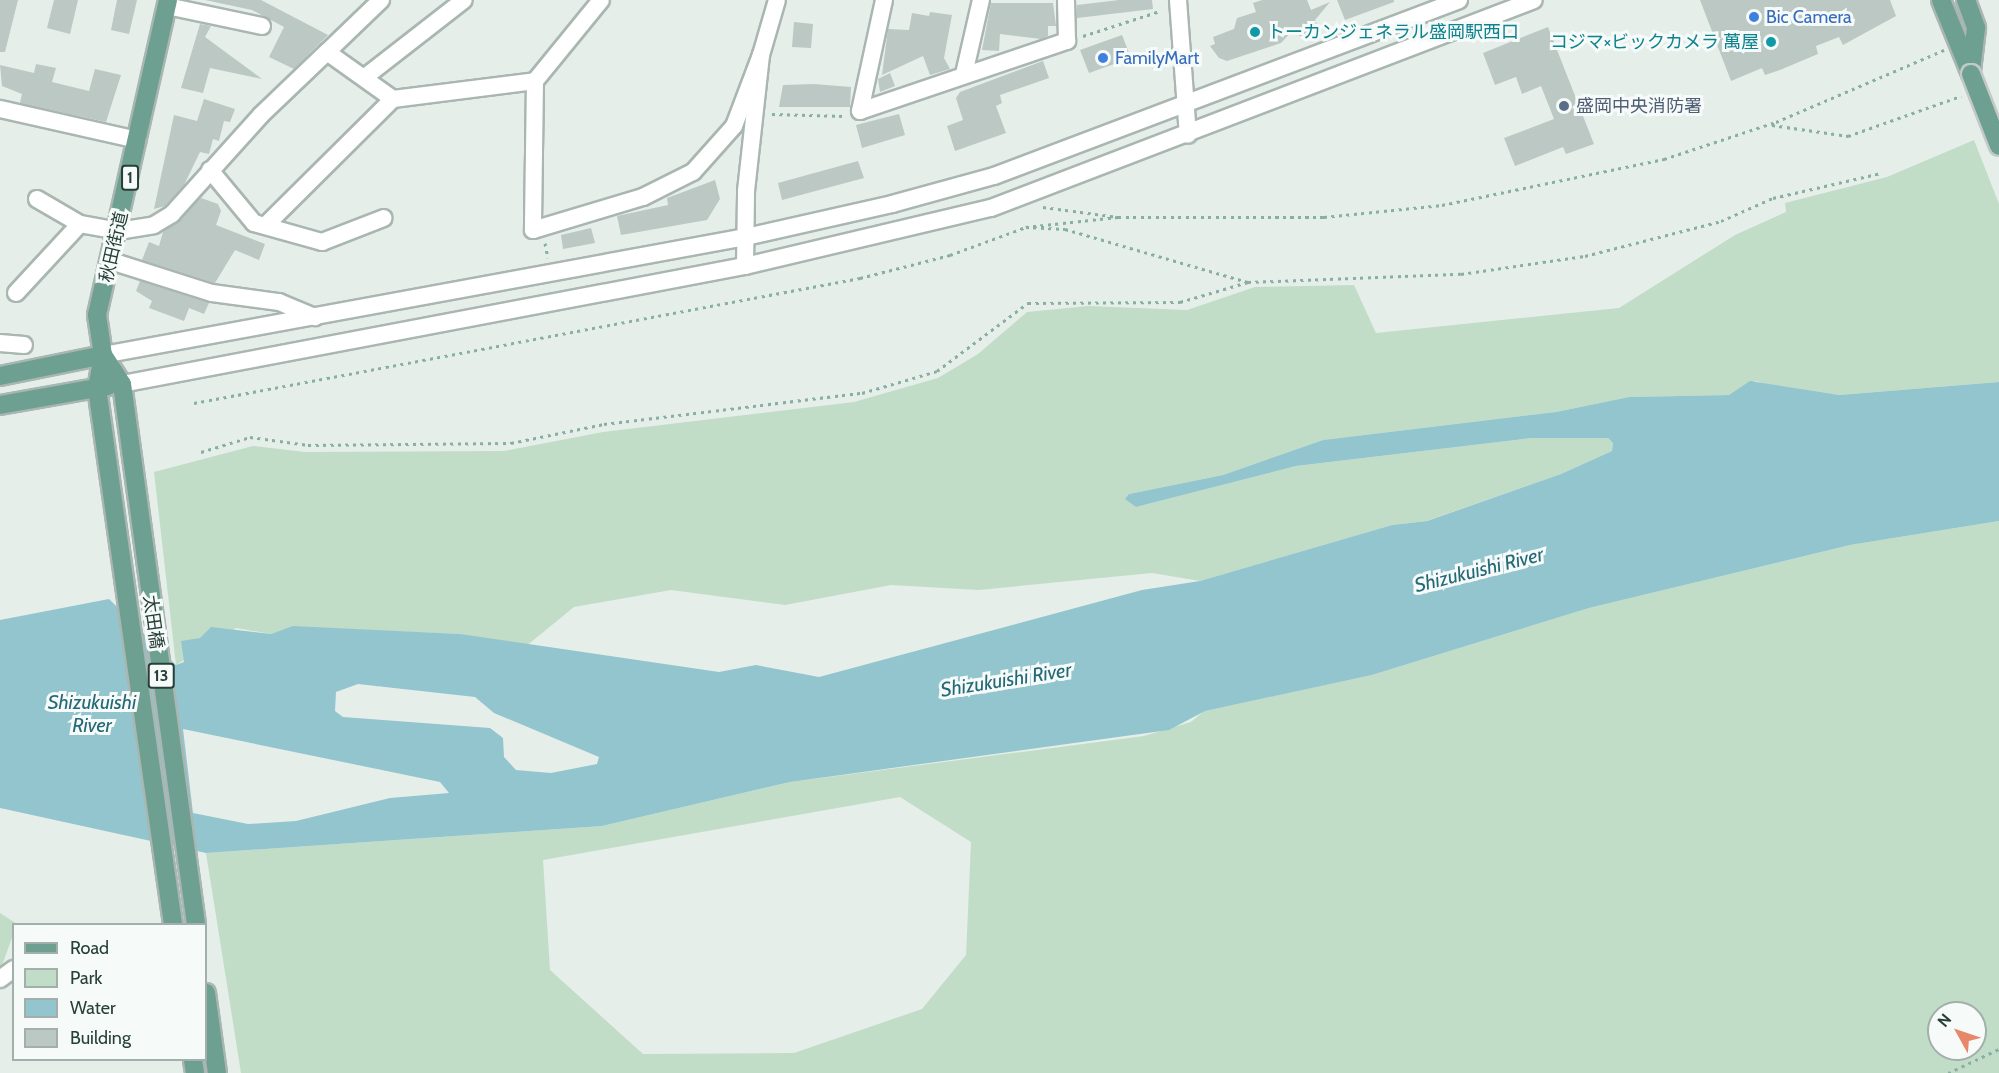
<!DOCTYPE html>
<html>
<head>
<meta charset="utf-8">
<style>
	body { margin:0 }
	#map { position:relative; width:1999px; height:1073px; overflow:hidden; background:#e6eeea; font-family:Cabin,"Noto Sans JP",sans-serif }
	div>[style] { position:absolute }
	.green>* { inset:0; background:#c1ddc8 }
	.water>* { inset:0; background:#93c5ce }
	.building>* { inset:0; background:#bbc8c3 }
	.path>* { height:3px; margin-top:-1.5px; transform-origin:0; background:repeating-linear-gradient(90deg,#89afa3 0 3px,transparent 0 7.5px) }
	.roads { filter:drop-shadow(2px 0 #a9b6b1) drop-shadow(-2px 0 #a9b6b1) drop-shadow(0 2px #a9b6b1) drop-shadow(0 -2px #a9b6b1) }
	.minor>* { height:16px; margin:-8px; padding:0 8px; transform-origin:8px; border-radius:8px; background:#fff }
	.major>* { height:18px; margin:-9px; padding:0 9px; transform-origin:9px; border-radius:9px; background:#6ea092 }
	.bridges { filter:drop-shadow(2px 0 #c2c9c7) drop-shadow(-2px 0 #c2c9c7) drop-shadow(0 2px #c2c9c7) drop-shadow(0 -2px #c2c9c7) }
	.major-bridge>* { height:18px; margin:-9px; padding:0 9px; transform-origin:9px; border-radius:9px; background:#6ea092 }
	.dots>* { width:16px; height:16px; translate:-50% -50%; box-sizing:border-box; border:3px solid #f6faf8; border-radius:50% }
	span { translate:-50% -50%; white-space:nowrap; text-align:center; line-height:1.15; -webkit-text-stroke:6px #f6faf8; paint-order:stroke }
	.shield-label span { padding:2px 4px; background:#f6faf8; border:2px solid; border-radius:4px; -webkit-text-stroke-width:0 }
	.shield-label { font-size:16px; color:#263f38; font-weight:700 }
	.shop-label { font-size:18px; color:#366cbe }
	.left { translate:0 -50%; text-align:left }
	.culture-label { font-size:18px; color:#0d838f }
	.right { translate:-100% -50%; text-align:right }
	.service-label { font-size:18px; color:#4e5e75 }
	.street-label { font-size:18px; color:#263f38 }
	.water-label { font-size:20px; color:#246977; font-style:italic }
	.legend { position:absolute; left:12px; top:923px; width:195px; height:138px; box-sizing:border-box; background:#f6faf8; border:2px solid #a3afab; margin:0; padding:8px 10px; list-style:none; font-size:18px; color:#263f38 }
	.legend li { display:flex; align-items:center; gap:12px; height:30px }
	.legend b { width:30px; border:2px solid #a3afab }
	.north { position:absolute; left:1927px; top:1001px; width:60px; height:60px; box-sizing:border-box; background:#f6faf8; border:2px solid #a3afab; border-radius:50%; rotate:310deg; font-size:16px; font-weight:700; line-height:24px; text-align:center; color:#263f38 }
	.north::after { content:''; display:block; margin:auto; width:21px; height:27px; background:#e8886a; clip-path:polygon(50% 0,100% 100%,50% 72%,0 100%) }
</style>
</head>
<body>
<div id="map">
	<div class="green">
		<i style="clip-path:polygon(1974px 140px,1999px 204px,1999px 382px,1839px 395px,1778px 389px,1756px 381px,1729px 395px,1629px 397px,1556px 412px,1323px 440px,1223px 475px,1129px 494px,1136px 507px,1296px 466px,1532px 438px,1608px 438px,1613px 443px,1612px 451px,1561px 474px,1426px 521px,1392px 525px,1200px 581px,1152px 573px,979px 590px,891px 585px,785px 605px,671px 590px,574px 607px,525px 647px,459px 634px,293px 627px,271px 634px,236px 628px,176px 665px,154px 472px,253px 446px,305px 452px,504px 451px,603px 432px,854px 402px,938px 378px,978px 354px,1027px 312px,1088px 306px,1187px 310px,1255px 287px,1354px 285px,1376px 333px,1619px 308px,1735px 235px,1786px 212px,1785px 203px,1887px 177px)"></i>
		<i style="clip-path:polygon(evenodd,1999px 521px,1999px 1073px,241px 1073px,206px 853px,602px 826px,790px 782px,1144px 736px,1191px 722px,1204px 711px,1372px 675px,1589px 608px,1850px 545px,1999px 521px,900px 797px,971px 842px,966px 955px,922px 1009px,794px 1053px,643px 1054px,550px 970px,543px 860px,900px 797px,1999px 521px,1939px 1013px,1975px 1013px,1975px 1049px,1939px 1049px,1939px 1013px)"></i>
		<i style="clip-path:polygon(0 913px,17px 924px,0 971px)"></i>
	</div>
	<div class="water">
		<i style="clip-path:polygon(evenodd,1750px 381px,1839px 395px,1999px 382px,1999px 521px,1850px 545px,1589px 608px,1372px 675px,1205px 711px,1169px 730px,790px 782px,602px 826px,206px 853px,0 808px,0 620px,109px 599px,176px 665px,184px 662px,181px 641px,200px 638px,211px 627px,271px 634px,293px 626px,460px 634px,719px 672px,756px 665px,819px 677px,1142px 590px,1200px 581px,1392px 525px,1427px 521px,1561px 474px,1612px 451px,1613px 443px,1608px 438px,1532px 438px,1296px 466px,1136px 507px,1125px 499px,1129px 494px,1223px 475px,1323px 440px,1556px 412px,1629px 397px,1729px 395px,1750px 381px,358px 684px,475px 697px,494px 713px,599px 757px,597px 764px,551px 773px,516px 770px,504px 757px,503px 738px,490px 728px,343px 717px,335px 711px,336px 692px,358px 684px,1750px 381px,183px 729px,440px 782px,449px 793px,390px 798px,296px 821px,248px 824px,193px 813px,183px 729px)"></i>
	</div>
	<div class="building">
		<i style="clip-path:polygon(0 0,18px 0,5px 52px,0 52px)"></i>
		<i style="clip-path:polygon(54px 0,78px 0,70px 34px,47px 28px)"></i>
		<i style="clip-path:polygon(117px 0,137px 0,129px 34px,111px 30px)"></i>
		<i style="clip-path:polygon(205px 0,261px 0,328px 35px,294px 69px,269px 57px,284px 27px,252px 10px)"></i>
		<i style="clip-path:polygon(1119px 0,1152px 0,1153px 9px,1077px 18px,1077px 5px)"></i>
		<i style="clip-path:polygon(1262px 0,1307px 0,1311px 10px,1330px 2px,1315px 20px,1319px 30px,1300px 37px,1296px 27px,1281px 43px,1227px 61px,1219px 58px,1210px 46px,1215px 44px,1213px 37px,1234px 29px,1237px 18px,1256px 12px,1253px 3px)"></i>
		<i style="clip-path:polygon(1337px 0,1394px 0,1394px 2px,1345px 20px)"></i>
		<i style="clip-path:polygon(1700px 0,1890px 0,1896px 16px,1843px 45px,1839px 37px,1816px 46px,1818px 54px,1780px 70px,1765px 75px,1762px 68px,1731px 81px)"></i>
		<i style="clip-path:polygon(991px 3px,1053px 3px,1056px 26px,1048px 26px,1048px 36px,1041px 39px,1000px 34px,999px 51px,982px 50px)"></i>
		<i style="clip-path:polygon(930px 12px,952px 15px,944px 58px,950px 69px,930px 75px,923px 56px,882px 75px,888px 29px,909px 30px,912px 13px,929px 16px)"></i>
		<i style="clip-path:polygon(794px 22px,813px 24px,811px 48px,792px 47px)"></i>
		<i style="clip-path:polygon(200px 24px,211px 26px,205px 37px,262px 79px,210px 68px,203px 93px,181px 88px)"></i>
		<i style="clip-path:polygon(1548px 27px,1594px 144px,1566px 154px,1563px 147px,1515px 166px,1504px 138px,1554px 119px,1541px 86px,1522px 94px,1516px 77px,1495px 85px,1483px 53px)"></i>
		<i style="clip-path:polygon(1122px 35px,1131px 58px,1089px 73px,1080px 50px)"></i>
		<i style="clip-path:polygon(1043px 61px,1049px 78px,1000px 95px,1002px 103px,996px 106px,1006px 133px,955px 151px,947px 126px,963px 120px,956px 98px,960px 92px)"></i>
		<i style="clip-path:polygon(36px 64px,56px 68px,52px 82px,89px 91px,95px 69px,121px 75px,106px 122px,20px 103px,22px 94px,2px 86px,0 65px,34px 73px)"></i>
		<i style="clip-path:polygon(890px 73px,895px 86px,880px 92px,878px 79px)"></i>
		<i style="clip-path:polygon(814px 84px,851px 87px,850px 107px,779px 107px,783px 85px)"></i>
		<i style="clip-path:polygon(204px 99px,235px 109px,230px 122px,224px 121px,219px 141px,213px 139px,209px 154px,200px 152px,184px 185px,165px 206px,154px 209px,174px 115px,197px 121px)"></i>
		<i style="clip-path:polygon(899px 114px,905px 135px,862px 148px,856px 125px)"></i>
		<i style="clip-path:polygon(858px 161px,864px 178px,782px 200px,778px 183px)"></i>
		<i style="clip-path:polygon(715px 180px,720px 199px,707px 220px,621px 235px,617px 216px,668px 205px,667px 198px)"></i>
		<i style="clip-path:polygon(201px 198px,218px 204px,221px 211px,216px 225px,265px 244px,259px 260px,235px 250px,215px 283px,142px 260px,149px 242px,159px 246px,163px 232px)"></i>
		<i style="clip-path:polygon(591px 228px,595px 243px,563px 249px,561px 235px)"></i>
		<i style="clip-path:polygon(140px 281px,209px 303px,204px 314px,189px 308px,184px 321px,149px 308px,152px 301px,136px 291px)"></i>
	</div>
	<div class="path">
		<i style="left:1083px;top:36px;width:81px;rotate:-18deg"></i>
		<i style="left:772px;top:114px;width:73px;rotate:1.6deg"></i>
		<i style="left:1772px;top:125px;width:77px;rotate:8.2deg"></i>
		<i style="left:1848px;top:136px;width:120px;rotate:-19.5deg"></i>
		<i style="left:1043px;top:207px;width:76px;rotate:7.6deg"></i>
		<i style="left:1118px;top:217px;width:206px"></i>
		<i style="left:1324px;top:217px;width:119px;rotate:-5.8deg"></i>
		<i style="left:1442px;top:205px;width:227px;rotate:-11.7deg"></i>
		<i style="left:1664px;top:159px;width:118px;rotate:-18.3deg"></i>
		<i style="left:1776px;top:122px;width:183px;rotate:-23.2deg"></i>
		<i style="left:1118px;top:217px;width:93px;rotate:173.8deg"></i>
		<i style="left:1026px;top:227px;width:39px;rotate:3deg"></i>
		<i style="left:1065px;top:229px;width:191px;rotate:16.2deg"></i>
		<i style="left:1248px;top:282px;width:213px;rotate:-2.2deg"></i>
		<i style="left:1461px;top:274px;width:125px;rotate:-8.3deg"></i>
		<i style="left:1585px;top:256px;width:140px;rotate:-14.4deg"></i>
		<i style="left:1721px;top:221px;width:57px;rotate:-23.9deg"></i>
		<i style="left:1773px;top:198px;width:111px;rotate:-13deg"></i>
		<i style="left:545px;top:243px;width:15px;rotate:79deg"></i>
		<i style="left:194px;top:403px;width:678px;rotate:-10.63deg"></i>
		<i style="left:860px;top:278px;width:93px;rotate:-14.3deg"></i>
		<i style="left:950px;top:255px;width:81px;rotate:-20.2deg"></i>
		<i style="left:201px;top:452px;width:51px;rotate:-17deg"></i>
		<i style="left:250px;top:437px;width:59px;rotate:7.9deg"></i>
		<i style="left:308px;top:445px;width:203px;rotate:-0.6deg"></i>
		<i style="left:511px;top:443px;width:95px;rotate:-11.5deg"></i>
		<i style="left:604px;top:424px;width:260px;rotate:-6.9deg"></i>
		<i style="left:862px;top:393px;width:78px;rotate:-16.3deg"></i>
		<i style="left:937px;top:371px;width:114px;rotate:-36.8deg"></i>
		<i style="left:1028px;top:303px;width:152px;rotate:-0.4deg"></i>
		<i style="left:1180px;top:302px;width:71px;rotate:-16.4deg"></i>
		<i style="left:1948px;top:1073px;width:56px;rotate:-25.2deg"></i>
	</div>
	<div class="roads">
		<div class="minor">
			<i style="left:1178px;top:0;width:135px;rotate:85.8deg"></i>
			<i style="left:167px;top:6px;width:97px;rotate:11.9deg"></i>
			<i style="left:327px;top:52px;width:75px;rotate:-43.9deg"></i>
			<i style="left:964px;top:74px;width:76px;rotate:-77.1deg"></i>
			<i style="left:365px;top:77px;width:125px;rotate:-37.9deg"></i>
			<i style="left:535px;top:81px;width:149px;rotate:90.8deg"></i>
			<i style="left:533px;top:230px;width:115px;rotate:-16.7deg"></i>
			<i style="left:643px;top:197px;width:56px;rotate:-26.6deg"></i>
			<i style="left:693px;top:172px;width:62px;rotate:-48.3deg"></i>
			<i style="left:734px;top:126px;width:76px;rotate:-69.2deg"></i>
			<i style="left:0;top:109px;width:141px;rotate:12.7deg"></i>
			<i style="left:860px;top:111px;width:219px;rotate:-18.7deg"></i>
			<i style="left:1067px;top:41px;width:41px;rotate:-91.4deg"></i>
			<i style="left:860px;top:111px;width:114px;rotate:-77.8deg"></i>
			<i style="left:210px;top:170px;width:69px;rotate:50.3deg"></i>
			<i style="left:254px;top:223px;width:71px;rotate:15.6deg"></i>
			<i style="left:322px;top:242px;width:66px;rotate:-21.2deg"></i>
			<i style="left:37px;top:199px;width:50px;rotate:30.2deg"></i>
			<i style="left:266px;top:225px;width:179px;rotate:-44.8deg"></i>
			<i style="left:111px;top:261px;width:106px;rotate:17.6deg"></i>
			<i style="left:212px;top:293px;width:68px;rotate:7.7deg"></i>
			<i style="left:279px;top:302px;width:39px;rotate:23deg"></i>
			<i style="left:745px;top:266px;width:75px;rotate:-89.2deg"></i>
			<i style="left:746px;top:191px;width:137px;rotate:-83.7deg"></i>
			<i style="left:761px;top:55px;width:57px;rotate:-73.8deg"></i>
			<i style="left:16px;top:293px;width:94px;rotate:-47.2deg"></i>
			<i style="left:80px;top:224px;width:39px;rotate:10deg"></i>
			<i style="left:118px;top:231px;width:36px;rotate:-9deg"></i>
			<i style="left:154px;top:225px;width:21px;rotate:-31deg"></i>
			<i style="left:172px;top:214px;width:133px;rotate:-48deg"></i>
			<i style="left:261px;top:115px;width:91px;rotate:-43.7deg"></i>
			<i style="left:327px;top:52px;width:81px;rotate:35.5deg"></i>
			<i style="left:393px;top:99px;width:143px;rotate:-7.2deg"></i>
			<i style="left:535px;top:81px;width:104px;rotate:-50.8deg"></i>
			<i style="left:0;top:343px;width:24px;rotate:5deg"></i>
			<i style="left:103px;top:355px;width:654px;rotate:-10.4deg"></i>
			<i style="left:746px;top:237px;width:150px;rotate:-12.7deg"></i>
			<i style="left:892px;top:204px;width:106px;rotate:-15.4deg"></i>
			<i style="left:994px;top:176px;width:497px;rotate:-20.7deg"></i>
			<i style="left:122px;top:384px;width:634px;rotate:-10.73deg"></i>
			<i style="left:745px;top:266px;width:253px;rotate:-13.3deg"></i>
			<i style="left:991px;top:208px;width:581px;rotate:-20.96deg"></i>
			<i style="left:0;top:979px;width:17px;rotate:-36deg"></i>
		</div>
		<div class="major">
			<i style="left:168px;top:0;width:323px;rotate:102.7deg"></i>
			<i style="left:97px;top:315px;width:40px;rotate:81.5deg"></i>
			<i style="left:103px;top:355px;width:34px;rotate:100deg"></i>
			<i style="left:97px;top:388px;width:541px;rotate:81.93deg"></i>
			<i style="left:1941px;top:0;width:80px;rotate:67.9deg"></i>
			<i style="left:1966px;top:0;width:30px;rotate:70deg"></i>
			<i style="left:1976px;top:28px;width:43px;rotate:96.6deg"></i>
			<i style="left:103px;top:355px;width:35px;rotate:57deg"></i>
			<i style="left:122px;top:384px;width:545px;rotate:82.2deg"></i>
			<i style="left:0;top:376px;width:105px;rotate:-11.5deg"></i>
			<i style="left:0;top:405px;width:110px;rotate:-10deg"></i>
			<i style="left:206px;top:993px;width:81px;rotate:82.2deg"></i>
			<i style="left:193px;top:1060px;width:13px;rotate:81deg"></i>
		</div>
	</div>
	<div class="bridges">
		<div class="major-bridge">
			<i style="left:1971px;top:74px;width:77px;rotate:68.7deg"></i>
		</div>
	</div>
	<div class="dots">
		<i style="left:1754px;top:17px;background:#3f7fe0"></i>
		<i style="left:1255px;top:32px;background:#0f9aa8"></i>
		<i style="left:1771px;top:42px;background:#0f9aa8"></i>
		<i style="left:1103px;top:58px;background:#3f7fe0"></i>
		<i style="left:1564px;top:106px;background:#5c6f8a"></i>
	</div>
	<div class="shield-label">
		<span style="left:130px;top:178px">1</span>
		<span style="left:161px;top:676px">13</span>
	</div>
	<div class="shop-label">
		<span class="left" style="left:1766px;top:17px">Bic Camera</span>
		<span class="left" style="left:1115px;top:58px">FamilyMart</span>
	</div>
	<div class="culture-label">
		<span class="left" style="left:1267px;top:32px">トーカンジェネラル盛岡駅西口</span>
		<span class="right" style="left:1759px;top:42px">コジマ×ビックカメラ 萬屋</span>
	</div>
	<div class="service-label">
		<span class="left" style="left:1576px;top:106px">盛岡中央消防署</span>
	</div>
	<div class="street-label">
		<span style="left:114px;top:247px;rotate:-77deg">秋田街道</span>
		<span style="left:153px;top:622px;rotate:82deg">太田橋</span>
	</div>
	<div class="water-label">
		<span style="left:1479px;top:570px;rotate:-14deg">Shizukuishi River</span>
		<span style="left:1006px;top:680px;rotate:-9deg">Shizukuishi River</span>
		<span style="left:92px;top:714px">Shizukuishi<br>River</span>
	</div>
	<ul class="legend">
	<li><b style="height:8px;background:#6ea092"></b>Road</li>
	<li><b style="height:16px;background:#c1ddc8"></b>Park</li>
	<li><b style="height:16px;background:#93c5ce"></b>Water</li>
	<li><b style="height:16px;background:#bbc8c3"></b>Building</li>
	</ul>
	<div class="north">N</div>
</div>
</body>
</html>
